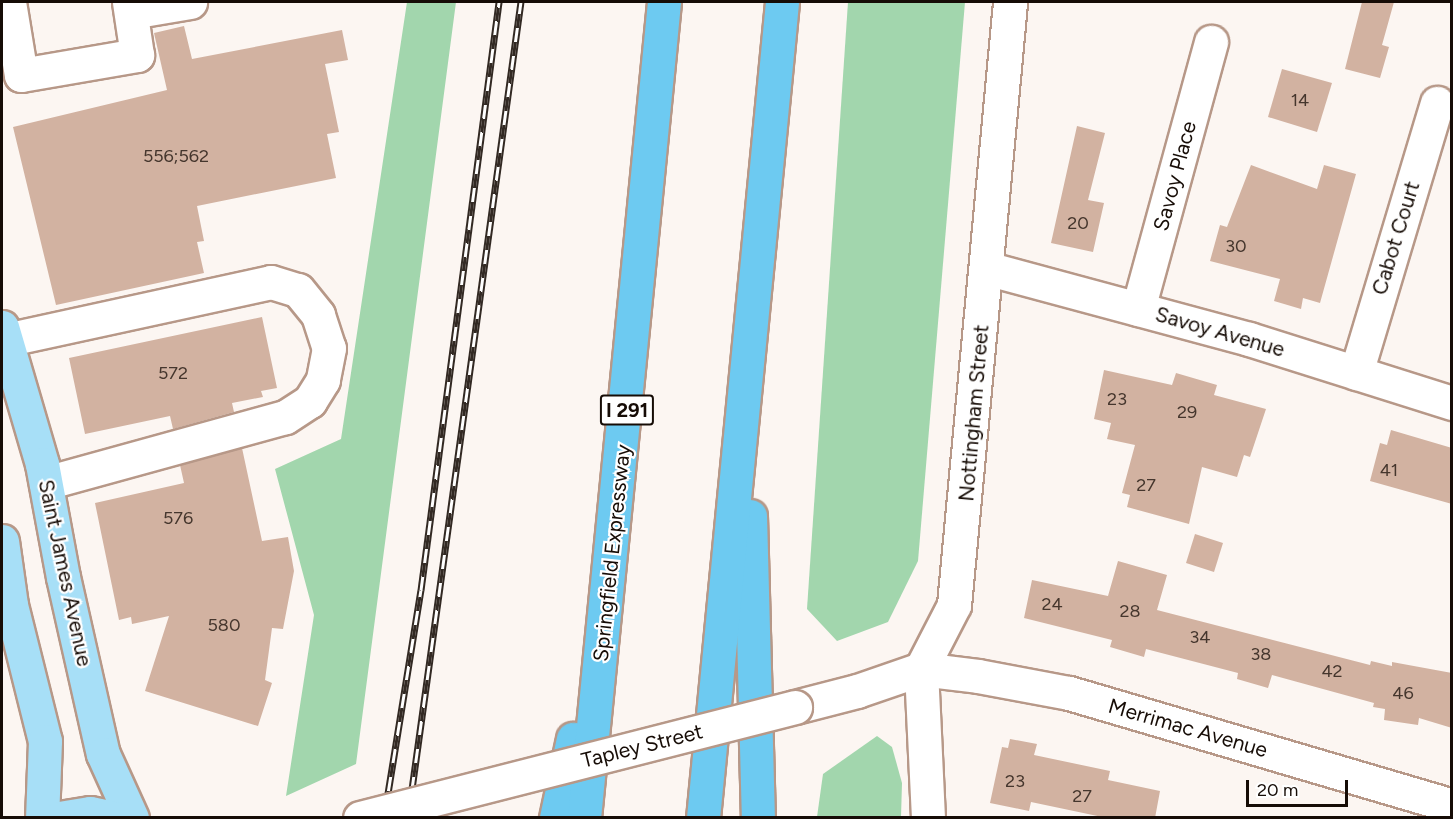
<!DOCTYPE html>
<html>
<head>
<meta charset="utf-8">
<style>
	body { margin:0 }
	#map { position:relative; width:1453px; height:819px; overflow:hidden; background:#fcf6f2; font-family:Figtree,sans-serif }
	div>[style] { position:absolute }
	.green>* { inset:0; background:#a2d6ad }
	.building>* { inset:0; background:#d2b2a1 }
	.roads { filter:drop-shadow(2px 0 #b79888) drop-shadow(-2px 0 #b79888) drop-shadow(0 2px #b79888) drop-shadow(0 -2px #b79888) }
	.minor>* { height:33px; margin:-16.5px; padding:0 16.5px; transform-origin:16.5px; border-radius:16.5px; background:#fff }
	.major>* { height:33px; margin:-16.5px; padding:0 16.5px; transform-origin:16.5px; border-radius:16.5px; background:#a7dff7 }
	.highway>* { height:33px; margin:-16.5px; padding:0 16.5px; transform-origin:16.5px; border-radius:16.5px; background:#6dcaf1 }
	.rail>* { height:7px; margin-top:-3.5px; transform-origin:0; background:repeating-linear-gradient(90deg,#fff 0 14px,#322923 0 28px); box-sizing:border-box; border-block:2px solid #322923 }
	.bridges { filter:drop-shadow(2px 0 #b79888) drop-shadow(-2px 0 #b79888) drop-shadow(0 2px #b79888) drop-shadow(0 -2px #b79888) }
	.minor-bridge>* { height:33px; margin:-16.5px; padding:0 16.5px; transform-origin:16.5px; border-radius:16.5px; background:#fff }
	span { translate:-50% -50%; white-space:nowrap; text-align:center; line-height:1.15; -webkit-text-stroke:4.5px #fff; paint-order:stroke }
	.number-label { font-size:18px; color:#45362d }
	.number-label span { -webkit-text-stroke-width:0 }
	.shield-label span { padding:2px 4px; background:#fff; border:2px solid; border-radius:4px; -webkit-text-stroke-width:0 }
	.shield-label { font-size:20px; color:#160c06; font-weight:700 }
	.street-label { font-size:21px; color:#160c06 }
	.frame { position:absolute; inset:0; border:3px solid #160c06; pointer-events:none }
	.scale { position:absolute; left:1246px; top:780px; width:102px; height:27px; box-sizing:border-box; border:3px solid #160c06; border-top:0; padding-left:8px; font-size:18px; line-height:21px; white-space:nowrap; color:#160c06; -webkit-text-stroke:4px #fff; paint-order:stroke }
</style>
</head>
<body>
<div id="map">
	<div class="green">
		<i style="clip-path:polygon(407px 2px,456px 2px,356px 764px,286px 796px,314px 615px,275px 469px,341px 439px)"></i>
		<i style="clip-path:polygon(848px 2px,965px 2px,918px 561px,888px 622px,837px 641px,807px 609px)"></i>
		<i style="clip-path:polygon(877px 736px,892px 747px,902px 783px,901px 817px,817px 817px,823px 774px)"></i>
	</div>
	<div class="building">
		<i style="clip-path:polygon(1362px 2px,1394px 2px,1382px 45px,1389px 47px,1380px 78px,1345px 69px)"></i>
		<i style="clip-path:polygon(184px 26px,192px 59px,342px 30px,348px 60px,325px 64px,339px 132px,327px 134px,336px 178px,197px 206px,204px 241px,197px 242px,204px 273px,56px 305px,13px 127px,167px 90px,154px 33px)"></i>
		<i style="clip-path:polygon(1282px 69px,1332px 83px,1317px 132px,1268px 117px)"></i>
		<i style="clip-path:polygon(1077px 126px,1105px 133px,1088px 200px,1104px 203px,1093px 252px,1051px 243px)"></i>
		<i style="clip-path:polygon(1251px 165px,1317px 189px,1324px 165px,1356px 174px,1320px 303px,1303px 298px,1301px 309px,1274px 301px,1280px 279px,1210px 261px,1220px 225px,1227px 227px)"></i>
		<i style="clip-path:polygon(262px 317px,277px 388px,261px 391px,263px 397px,232px 403px,234px 412px,173px 429px,170px 416px,85px 434px,69px 358px)"></i>
		<i style="clip-path:polygon(1104px 370px,1172px 385px,1176px 373px,1217px 385px,1214px 395px,1266px 409px,1250px 457px,1244px 455px,1237px 477px,1202px 467px,1189px 524px,1127px 507px,1130px 495px,1122px 493px,1135px 445px,1107px 439px,1111px 423px,1094px 419px)"></i>
		<i style="clip-path:polygon(1391px 430px,1452px 448px,1452px 504px,1370px 481px,1380px 443px,1387px 445px)"></i>
		<i style="clip-path:polygon(242px 448px,262px 541px,288px 537px,294px 571px,283px 629px,272px 628px,265px 680px,272px 683px,258px 726px,145px 691px,169px 616px,132px 624px,131px 617px,119px 620px,95px 503px,184px 483px,180px 465px)"></i>
		<i style="clip-path:polygon(1195px 534px,1223px 543px,1214px 572px,1186px 563px)"></i>
		<i style="clip-path:polygon(1118px 561px,1167px 575px,1157px 610px,1370px 665px,1371px 661px,1392px 666px,1392px 662px,1452px 673px,1452px 728px,1419px 718px,1418px 725px,1384px 720px,1385px 709px,1373px 707px,1374px 703px,1272px 675px,1268px 688px,1237px 679px,1238px 673px,1146px 649px,1144px 657px,1110px 647px,1112px 640px,1024px 618px,1032px 580px,1108px 596px)"></i>
		<i style="clip-path:polygon(1010px 739px,1037px 744px,1034px 755px,1110px 771px,1108px 780px,1160px 791px,1155px 818px,1107px 818px,1031px 802px,1029px 811px,990px 803px,1002px 747px,1008px 748px)"></i>
	</div>
	<div class="roads">
		<div class="minor">
			<i style="left:9px;top:2px;width:74px;rotate:80.7deg"></i>
			<i style="left:21px;top:75px;width:118px;rotate:-9.8deg"></i>
			<i style="left:137px;top:55px;width:54px;rotate:-98.6deg"></i>
			<i style="left:131px;top:12px;width:60px;rotate:-9.6deg"></i>
			<i style="left:986px;top:268px;width:272px;rotate:15.1deg"></i>
			<i style="left:1249px;top:339px;width:213px;rotate:17.5deg"></i>
			<i style="left:1138px;top:309px;width:277px;rotate:-74.7deg"></i>
			<i style="left:5px;top:340px;width:272px;rotate:-12.3deg"></i>
			<i style="left:271px;top:282px;width:28px;rotate:17deg"></i>
			<i style="left:298px;top:290px;width:32px;rotate:51deg"></i>
			<i style="left:318px;top:315px;width:35px;rotate:72deg"></i>
			<i style="left:329px;top:348px;width:33px;rotate:101deg"></i>
			<i style="left:323px;top:380px;width:25px;rotate:122deg"></i>
			<i style="left:310px;top:401px;width:30px;rotate:147deg"></i>
			<i style="left:285px;top:417px;width:248px;rotate:164.6deg"></i>
			<i style="left:1356px;top:373px;width:282px;rotate:-73.3deg"></i>
			<i style="left:795px;top:707px;width:64px;rotate:-14.5deg"></i>
			<i style="left:857px;top:691px;width:68px;rotate:-19deg"></i>
			<i style="left:921px;top:669px;width:57px;rotate:7deg"></i>
			<i style="left:978px;top:676px;width:93px;rotate:10.6deg"></i>
			<i style="left:1069px;top:693px;width:399px;rotate:16.4deg"></i>
			<i style="left:928px;top:818px;width:149px;rotate:-92.7deg"></i>
			<i style="left:921px;top:669px;width:72px;rotate:-62.7deg"></i>
			<i style="left:954px;top:605px;width:606px;rotate:-84.69deg"></i>
		</div>
		<div class="major">
			<i style="left:2px;top:327px;width:143px;rotate:73.7deg"></i>
			<i style="left:42px;top:464px;width:115px;rotate:79.5deg"></i>
			<i style="left:63px;top:577px;width:181px;rotate:77.3deg"></i>
			<i style="left:103px;top:754px;width:70px;rotate:65.6deg"></i>
			<i style="left:2px;top:541px;width:65px;rotate:82deg"></i>
			<i style="left:11px;top:605px;width:140px;rotate:76deg"></i>
			<i style="left:45px;top:741px;width:77px;rotate:92.2deg"></i>
			<i style="left:59px;top:818px;width:31px;rotate:-9deg"></i>
			<i style="left:90px;top:813px;width:25px;rotate:12deg"></i>
		</div>
		<div class="highway">
			<i style="left:750px;top:516px;width:302px;rotate:88.5deg"></i>
			<i style="left:556px;top:818px;width:81px;rotate:-77.9deg"></i>
			<i style="left:584px;top:818px;width:820px;rotate:-84.4deg"></i>
			<i style="left:703px;top:818px;width:820px;rotate:-84.47deg"></i>
		</div>
	</div>
	<div class="rail">
		<i style="left:384px;top:818px;width:231px;rotate:-80.8deg"></i>
		<i style="left:421px;top:590px;width:593px;rotate:-82.44deg"></i>
		<i style="left:408px;top:818px;width:824px;rotate:-82.12deg"></i>
	</div>
	<div class="bridges">
		<div class="minor-bridge">
			<i style="left:360px;top:818px;width:449px;rotate:-14.3deg"></i>
		</div>
	</div>
	<div class="number-label">
		<span style="left:1300px;top:100px">14</span>
		<span style="left:176px;top:156px">556;562</span>
		<span style="left:1078px;top:223px">20</span>
		<span style="left:1236px;top:246px">30</span>
		<span style="left:173px;top:373px">572</span>
		<span style="left:1117px;top:399px">23</span>
		<span style="left:1187px;top:412px">29</span>
		<span style="left:1389px;top:470px">41</span>
		<span style="left:1146px;top:485px">27</span>
		<span style="left:178px;top:518px">576</span>
		<span style="left:1052px;top:604px">24</span>
		<span style="left:1130px;top:611px">28</span>
		<span style="left:224px;top:625px">580</span>
		<span style="left:1200px;top:637px">34</span>
		<span style="left:1261px;top:654px">38</span>
		<span style="left:1332px;top:671px">42</span>
		<span style="left:1403px;top:693px">46</span>
		<span style="left:1015px;top:781px">23</span>
		<span style="left:1082px;top:796px">27</span>
	</div>
	<div class="shield-label">
		<span style="left:627px;top:410px">I 291</span>
	</div>
	<div class="street-label">
		<span style="left:1175px;top:176px;rotate:-75deg">Savoy Place</span>
		<span style="left:1396px;top:238px;rotate:-73deg">Cabot Court</span>
		<span style="left:1220px;top:332px;rotate:16deg">Savoy Avenue</span>
		<span style="left:974px;top:413px;rotate:-85deg">Nottingham Street</span>
		<span style="left:612px;top:553px;rotate:-84deg">Springfield Expressway</span>
		<span style="left:65px;top:573px;rotate:78deg">Saint James Avenue</span>
		<span style="left:1188px;top:728px;rotate:16deg">Merrimac Avenue</span>
		<span style="left:642px;top:746px;rotate:-14deg">Tapley Street</span>
	</div>
	<div class="frame"></div>
	<div class="scale">20 m</div>
</div>
</body>
</html>
